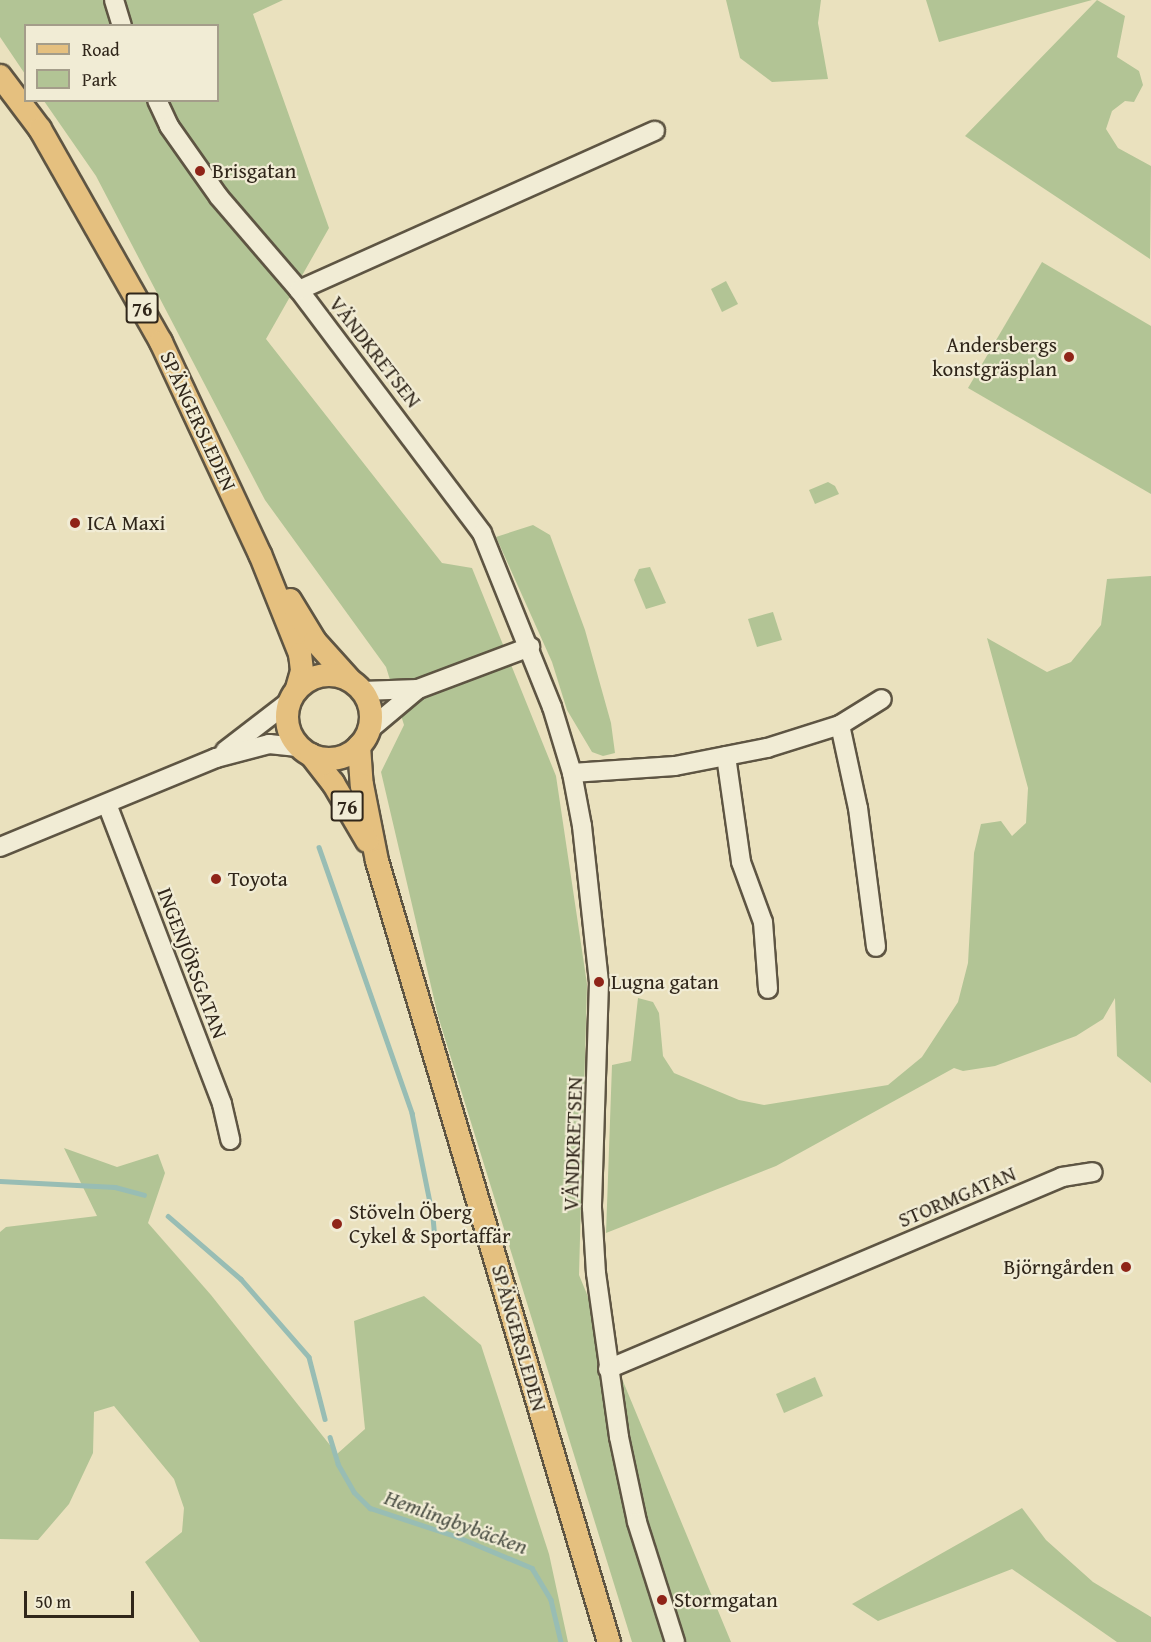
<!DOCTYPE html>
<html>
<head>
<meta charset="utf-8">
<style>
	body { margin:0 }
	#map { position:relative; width:1151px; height:1642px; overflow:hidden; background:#eae1be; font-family:"Gentium Book Plus",serif }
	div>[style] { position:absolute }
	.green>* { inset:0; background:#b2c495 }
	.stream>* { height:4.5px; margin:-2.25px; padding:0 2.25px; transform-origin:2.25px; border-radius:2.25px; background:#98bdb4 }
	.roads { filter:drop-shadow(2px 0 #5e5543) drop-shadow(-2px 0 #5e5543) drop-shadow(0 2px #5e5543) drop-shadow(0 -2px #5e5543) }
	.minor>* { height:18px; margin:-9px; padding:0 9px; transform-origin:9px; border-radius:9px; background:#f1ecd5 }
	.major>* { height:22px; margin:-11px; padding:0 11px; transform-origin:11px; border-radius:11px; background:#e5c07f }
	.major>.ring { margin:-11px; padding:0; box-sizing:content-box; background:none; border:22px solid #e5c07f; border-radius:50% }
	.dots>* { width:16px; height:16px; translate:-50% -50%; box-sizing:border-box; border:3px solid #f1ecd5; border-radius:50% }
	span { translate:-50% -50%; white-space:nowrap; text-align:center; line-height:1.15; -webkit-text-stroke:4.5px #f1ecd5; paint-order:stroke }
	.shield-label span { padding:2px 4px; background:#f1ecd5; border:2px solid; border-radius:4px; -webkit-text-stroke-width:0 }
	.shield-label { font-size:20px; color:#30261a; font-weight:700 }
	.poi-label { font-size:21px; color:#30261a }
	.left { translate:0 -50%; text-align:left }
	.right { translate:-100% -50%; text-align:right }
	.street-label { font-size:21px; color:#30261a }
	.water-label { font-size:22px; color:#4f5348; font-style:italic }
	.legend { position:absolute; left:24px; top:24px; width:195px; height:78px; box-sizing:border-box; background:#f1ecd5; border:2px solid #a49d8a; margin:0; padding:8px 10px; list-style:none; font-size:18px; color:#30261a }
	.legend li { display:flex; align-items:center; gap:12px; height:30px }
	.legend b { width:30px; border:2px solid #a49d8a }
	.scale { position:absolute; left:24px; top:1591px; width:110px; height:27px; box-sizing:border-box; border:3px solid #30261a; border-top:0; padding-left:8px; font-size:18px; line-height:21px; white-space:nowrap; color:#30261a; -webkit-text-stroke:4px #f1ecd5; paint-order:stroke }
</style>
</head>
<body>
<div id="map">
	<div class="green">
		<i style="clip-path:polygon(0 0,283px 0,253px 14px,329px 228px,266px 339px,442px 563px,472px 568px,556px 776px,587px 984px,579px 1275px,731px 1642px,632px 1642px,438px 1016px,381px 772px,404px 725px,386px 667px,265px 500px,96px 176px,44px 101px,218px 100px,218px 26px,26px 26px,25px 74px,0 37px)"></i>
		<i style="clip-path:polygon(726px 0,821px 0,818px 23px,828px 79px,772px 82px,740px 58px)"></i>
		<i style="clip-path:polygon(926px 0,1092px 0,939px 42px)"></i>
		<i style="clip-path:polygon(1097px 0,1125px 16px,1117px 57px,1139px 71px,1143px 85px,1134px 102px,1125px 101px,1112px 111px,1106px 129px,1118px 148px,1151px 166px,1150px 259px,965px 136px)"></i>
		<i style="clip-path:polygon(1042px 262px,1151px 326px,1151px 494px,968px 388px)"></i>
		<i style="clip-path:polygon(726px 281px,738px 304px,722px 312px,711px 289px)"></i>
		<i style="clip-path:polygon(828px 482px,835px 486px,839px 494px,815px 504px,809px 490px)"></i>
		<i style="clip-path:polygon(533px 525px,550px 535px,585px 630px,611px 723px,615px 753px,603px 756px,592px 752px,567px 710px,552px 662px,496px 537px)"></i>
		<i style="clip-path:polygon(650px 567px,666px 603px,646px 609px,634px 580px,639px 569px)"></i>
		<i style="clip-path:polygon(1151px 576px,1151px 1083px,1117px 1056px,1115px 998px,1103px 1019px,1076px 1036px,995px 1066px,963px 1071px,954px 1068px,776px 1166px,606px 1233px,612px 1065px,631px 1061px,638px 998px,653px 1002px,659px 1013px,663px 1056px,674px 1073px,739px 1100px,764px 1105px,888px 1085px,922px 1057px,958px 1002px,968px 963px,974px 853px,981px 824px,1001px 821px,1012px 836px,1026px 823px,1028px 788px,987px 638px,1047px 672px,1071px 662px,1101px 625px,1107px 579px)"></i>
		<i style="clip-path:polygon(773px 612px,782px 640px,757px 647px,748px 619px)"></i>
		<i style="clip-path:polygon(64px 1148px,117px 1167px,158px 1154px,165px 1173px,148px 1223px,211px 1295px,337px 1454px,365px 1429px,354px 1321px,424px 1296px,481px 1345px,549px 1554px,568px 1642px,200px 1642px,145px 1562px,182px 1532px,184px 1508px,174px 1479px,114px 1406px,94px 1412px,93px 1453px,69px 1504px,38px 1540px,0 1539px,0 1232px,6px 1227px,97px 1216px)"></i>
		<i style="clip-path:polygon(815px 1377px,823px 1396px,784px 1413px,776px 1394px)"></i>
		<i style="clip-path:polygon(1022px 1508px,1046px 1540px,1093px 1582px,1151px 1617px,1151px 1642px,1117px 1642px,1012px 1569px,878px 1621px,852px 1604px)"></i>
	</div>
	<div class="stream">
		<i style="left:319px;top:847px;width:282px;rotate:70.7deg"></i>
		<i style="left:412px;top:1113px;width:91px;rotate:78.6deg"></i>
		<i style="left:0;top:1181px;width:115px;rotate:3deg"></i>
		<i style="left:115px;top:1187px;width:30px;rotate:15deg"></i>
		<i style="left:168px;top:1216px;width:96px;rotate:40.8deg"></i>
		<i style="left:241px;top:1279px;width:103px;rotate:48.9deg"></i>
		<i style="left:309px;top:1357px;width:64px;rotate:75.5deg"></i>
		<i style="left:433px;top:1217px;width:23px;rotate:85deg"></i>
		<i style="left:330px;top:1437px;width:28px;rotate:73deg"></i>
		<i style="left:338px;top:1464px;width:32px;rotate:60deg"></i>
		<i style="left:354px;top:1492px;width:23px;rotate:45deg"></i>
		<i style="left:370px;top:1508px;width:93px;rotate:18.2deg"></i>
		<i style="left:458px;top:1537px;width:80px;rotate:22.7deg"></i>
		<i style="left:532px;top:1568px;width:37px;rotate:59deg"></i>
		<i style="left:551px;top:1600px;width:43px;rotate:76.6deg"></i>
	</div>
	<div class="roads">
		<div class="minor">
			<i style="left:114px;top:0;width:27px;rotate:73deg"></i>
			<i style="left:157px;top:100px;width:29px;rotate:65deg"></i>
			<i style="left:169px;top:126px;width:87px;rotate:54.8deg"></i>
			<i style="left:219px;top:197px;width:123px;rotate:49.3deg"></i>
			<i style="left:299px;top:290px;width:304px;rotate:53deg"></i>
			<i style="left:482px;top:533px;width:188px;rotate:68.1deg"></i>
			<i style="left:552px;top:707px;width:69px;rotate:73.1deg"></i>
			<i style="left:572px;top:773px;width:54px;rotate:79.3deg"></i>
			<i style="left:582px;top:826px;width:157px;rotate:83.8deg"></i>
			<i style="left:599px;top:982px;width:226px;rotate:91.8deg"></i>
			<i style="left:592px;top:1208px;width:65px;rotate:86.5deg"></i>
			<i style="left:596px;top:1273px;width:166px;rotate:82deg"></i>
			<i style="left:619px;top:1437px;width:87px;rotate:78deg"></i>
			<i style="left:637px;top:1522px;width:126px;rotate:72.4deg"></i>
			<i style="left:299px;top:290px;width:390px;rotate:-24.1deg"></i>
			<i style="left:362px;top:691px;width:56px;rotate:-2deg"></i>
			<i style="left:418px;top:689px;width:120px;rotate:-20.6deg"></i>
			<i style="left:840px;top:725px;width:85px;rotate:77.8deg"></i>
			<i style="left:858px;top:808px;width:140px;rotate:82.6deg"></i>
			<i style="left:369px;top:730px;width:64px;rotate:-39.9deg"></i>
			<i style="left:225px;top:751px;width:82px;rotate:-37.6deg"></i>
			<i style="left:726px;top:756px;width:107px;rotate:81.9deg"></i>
			<i style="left:741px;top:862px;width:64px;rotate:69.9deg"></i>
			<i style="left:763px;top:922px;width:67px;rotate:85.7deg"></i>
			<i style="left:572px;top:773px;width:103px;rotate:-3.9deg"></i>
			<i style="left:675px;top:766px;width:94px;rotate:-11.1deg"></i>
			<i style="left:767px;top:748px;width:77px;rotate:-17.5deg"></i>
			<i style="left:840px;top:725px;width:49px;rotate:-31.8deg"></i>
			<i style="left:107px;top:804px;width:321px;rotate:69deg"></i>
			<i style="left:222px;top:1104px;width:37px;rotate:77deg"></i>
			<i style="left:0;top:847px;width:234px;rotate:-22.4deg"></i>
			<i style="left:216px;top:758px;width:55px;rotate:-14.8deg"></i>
			<i style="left:269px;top:744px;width:31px;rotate:6deg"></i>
			<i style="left:608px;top:1369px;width:493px;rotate:-22.9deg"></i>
			<i style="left:1062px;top:1177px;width:31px;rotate:-9deg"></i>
		</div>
		<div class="major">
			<i style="left:0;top:76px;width:66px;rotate:53deg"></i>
			<i style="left:40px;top:129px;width:245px;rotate:60.4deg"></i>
			<i style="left:161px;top:342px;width:234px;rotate:65deg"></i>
			<i style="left:260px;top:554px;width:108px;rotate:68.2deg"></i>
			<i style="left:300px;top:654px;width:17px;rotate:83deg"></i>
			<i style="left:302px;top:671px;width:19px;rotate:106deg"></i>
			<i style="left:290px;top:600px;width:48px;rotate:58.6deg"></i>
			<i style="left:315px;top:641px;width:52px;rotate:48.1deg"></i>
			<i class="ring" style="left:287px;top:675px;width:62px;height:62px"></i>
			<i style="left:359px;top:746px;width:39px;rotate:86deg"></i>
			<i style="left:362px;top:785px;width:77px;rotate:78.8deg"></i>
			<i style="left:377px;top:861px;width:815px;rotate:73.46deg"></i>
			<i style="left:311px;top:755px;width:36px;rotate:52deg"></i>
			<i style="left:333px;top:783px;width:67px;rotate:59.6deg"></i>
		</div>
	</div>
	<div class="dots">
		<i style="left:200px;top:171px;background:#8f2418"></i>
		<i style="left:1069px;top:357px;background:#8f2418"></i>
		<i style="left:75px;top:523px;background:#8f2418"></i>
		<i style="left:216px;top:879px;background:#8f2418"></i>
		<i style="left:599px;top:982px;background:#8f2418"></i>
		<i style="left:337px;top:1224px;background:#8f2418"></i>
		<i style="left:1126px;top:1267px;background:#8f2418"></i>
		<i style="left:662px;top:1600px;background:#8f2418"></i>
	</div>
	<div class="shield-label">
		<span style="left:142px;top:308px">76</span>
		<span style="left:347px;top:806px">76</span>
	</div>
	<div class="poi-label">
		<span class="left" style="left:212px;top:171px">Brisgatan</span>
		<span class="right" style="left:1057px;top:357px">Andersbergs<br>konstgräsplan</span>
		<span class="left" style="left:87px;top:523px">ICA Maxi</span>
		<span class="left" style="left:228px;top:879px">Toyota</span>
		<span class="left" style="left:611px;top:982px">Lugna gatan</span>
		<span class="left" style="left:349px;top:1224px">Stöveln Öberg<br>Cykel &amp; Sportaffär</span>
		<span class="right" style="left:1114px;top:1267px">Björngården</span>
		<span class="left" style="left:674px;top:1600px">Stormgatan</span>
	</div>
	<div class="street-label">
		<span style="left:375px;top:352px;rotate:52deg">VÄNDKRETSEN</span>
		<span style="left:198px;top:421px;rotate:65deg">SPÄNGERSLEDEN</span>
		<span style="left:192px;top:963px;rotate:69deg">INGENJÖRSGATAN</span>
		<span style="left:573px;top:1144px;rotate:-88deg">VÄNDKRETSEN</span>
		<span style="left:957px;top:1197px;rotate:-23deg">STORMGATAN</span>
		<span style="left:519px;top:1338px;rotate:74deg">SPÄNGERSLEDEN</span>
	</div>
	<div class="water-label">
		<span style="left:456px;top:1522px;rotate:20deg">Hemlingbybäcken</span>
	</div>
	<ul class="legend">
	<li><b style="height:8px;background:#e5c07f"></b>Road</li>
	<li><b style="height:16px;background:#b2c495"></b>Park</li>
	</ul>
	<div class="scale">50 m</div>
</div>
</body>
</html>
